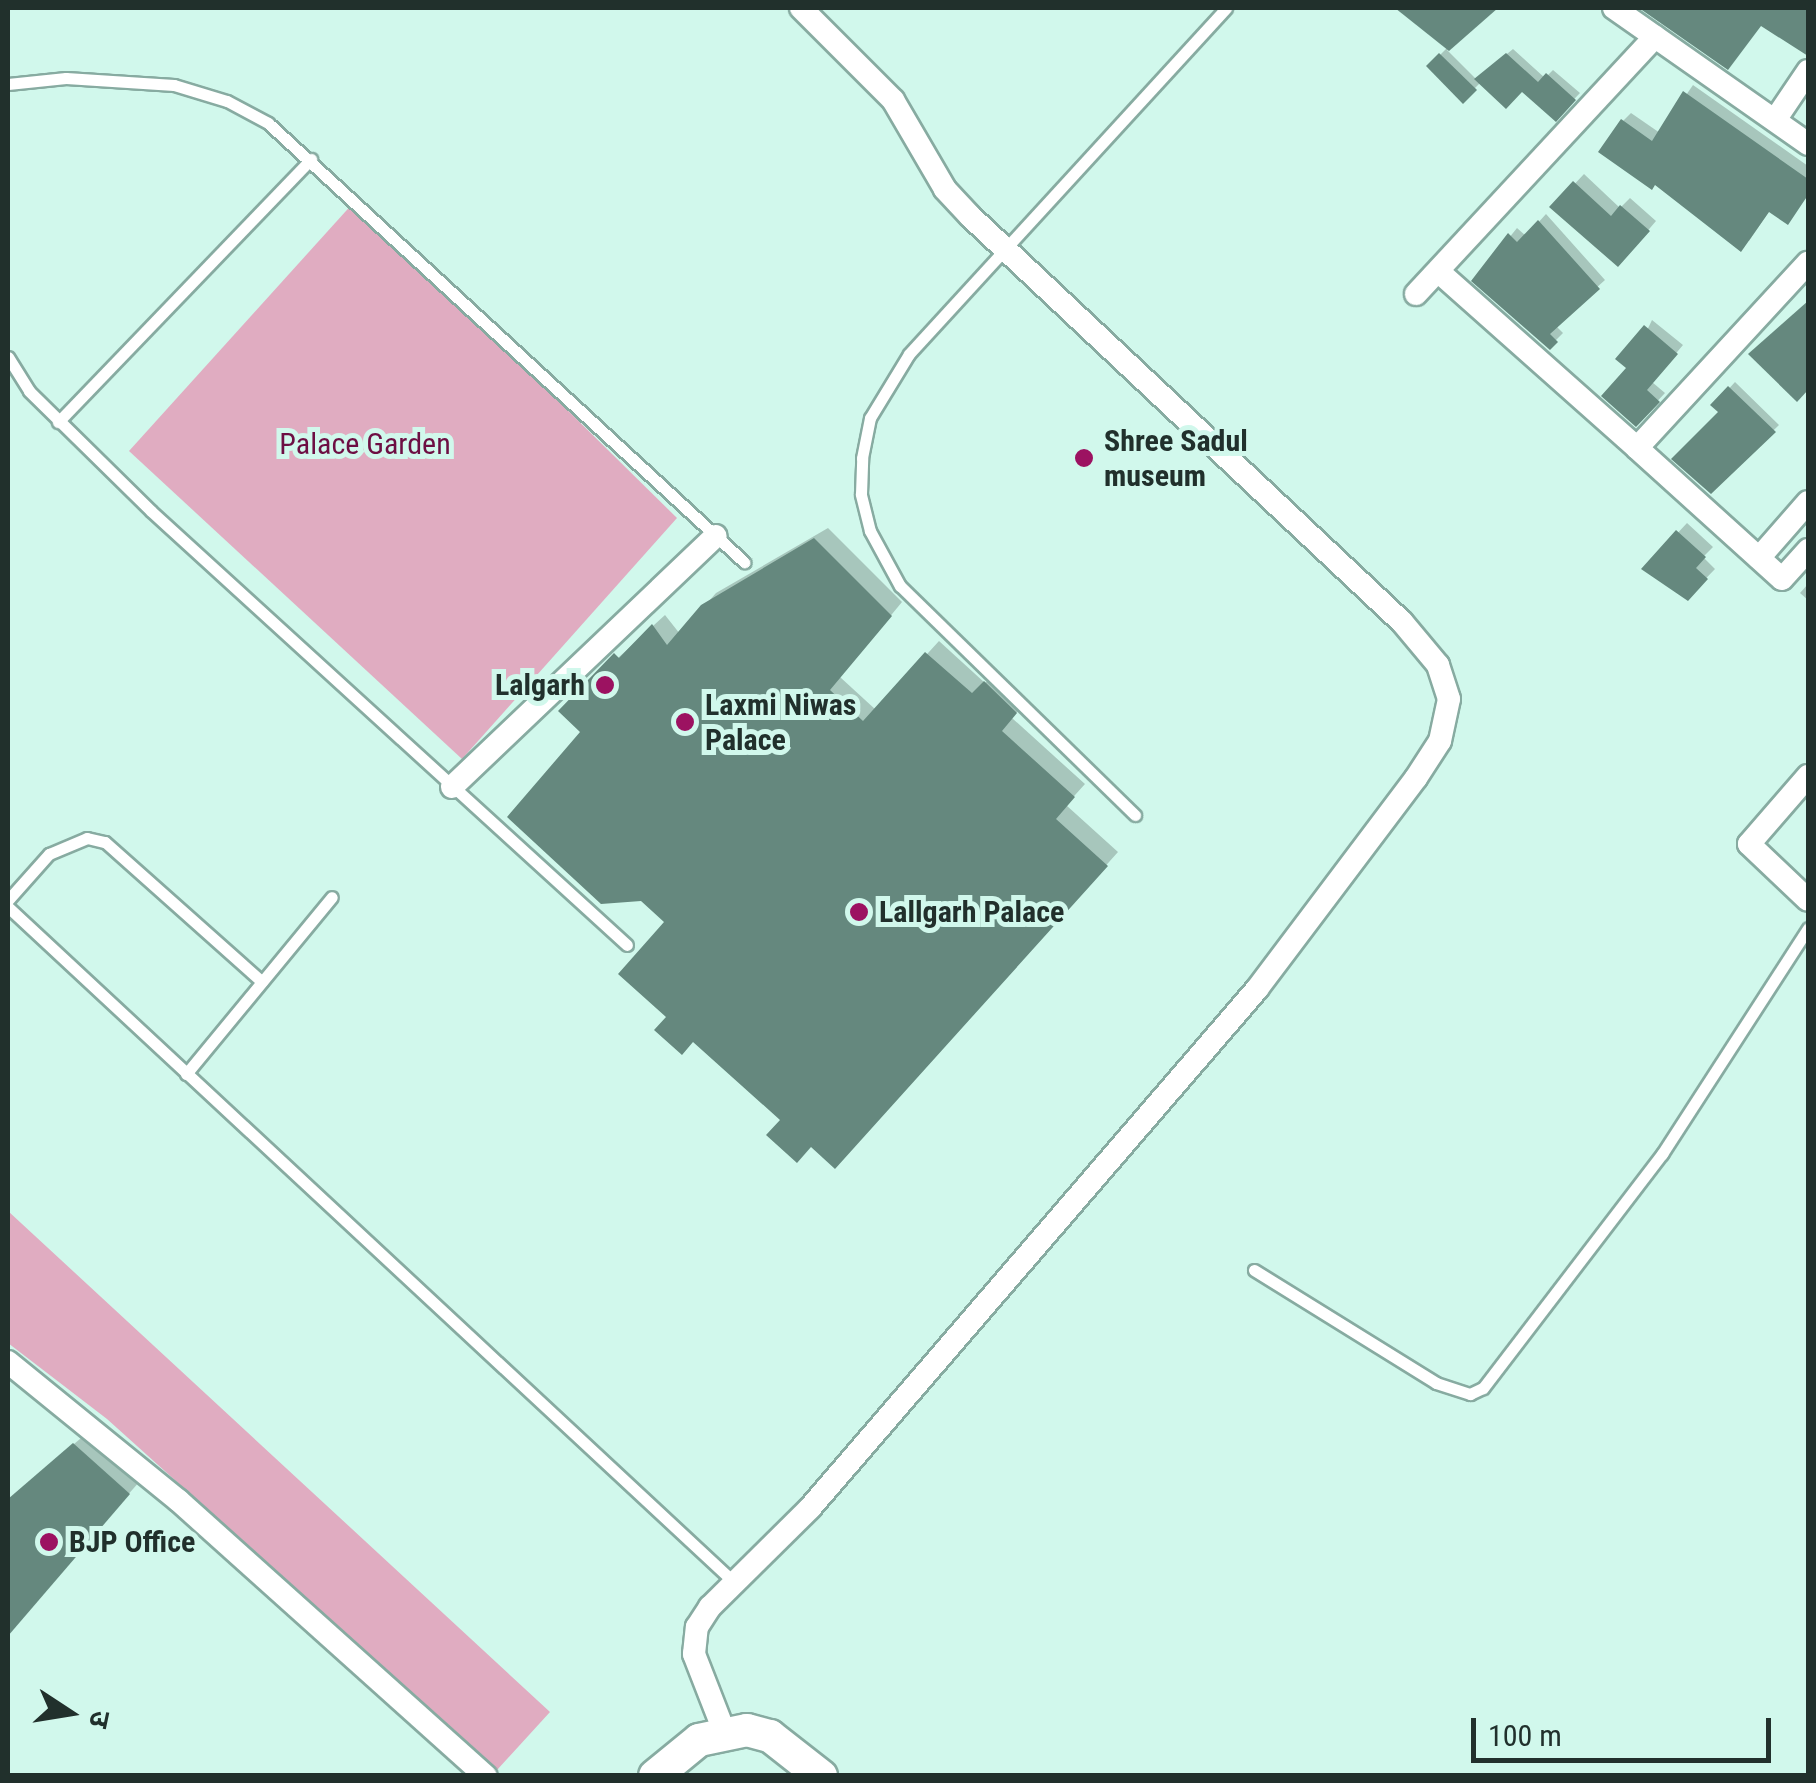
<!DOCTYPE html>
<html>
<head>
<meta charset="utf-8">
<style>
	body { margin:0 }
	#map { position:relative; width:1816px; height:1783px; overflow:hidden; background:#d1f8ec; font-family:"Roboto Condensed","Noto Sans Devanagari",sans-serif }
	div>[style] { position:absolute }
	.green>* { inset:0; background:#e0acc1 }
	.shadow>* { inset:0; background:#0003 }
	.building>* { inset:0; background:#65887e }
	.roads { filter:drop-shadow(2px 0 #87aba1) drop-shadow(-2px 0 #87aba1) drop-shadow(0 2px #87aba1) drop-shadow(0 -2px #87aba1) }
	.lane>* { height:11px; margin:-5.5px; padding:0 5.5px; transform-origin:5.5px; border-radius:5.5px; background:#fff }
	.street>* { height:22px; margin:-11px; padding:0 11px; transform-origin:11px; border-radius:11px; background:#fff }
	.secondary>* { height:32px; margin:-16px; padding:0 16px; transform-origin:16px; border-radius:16px; background:#fff }
	.dots>* { width:28px; height:28px; translate:-50% -50%; box-sizing:border-box; border:5px solid #d1f8ec; border-radius:50% }
	span { translate:-50% -50%; white-space:nowrap; text-align:center; line-height:1.15; -webkit-text-stroke:10px #d1f8ec; paint-order:stroke }
	.poi-label { font-size:30px; color:#21302c; font-weight:700 }
	.left { translate:0 -50%; text-align:left }
	.right { translate:-100% -50%; text-align:right }
	.park-label { font-size:30px; color:#6d0e43 }
	.frame { position:absolute; inset:0; border:10px solid #21302c; pointer-events:none }
	.north { position:absolute; left:20px; top:1663px; width:100px; height:100px; -webkit-text-stroke:8px #d1f8ec; paint-order:stroke; rotate:102deg; font-size:28px; font-weight:700; line-height:40px; text-align:center; color:#21302c }
	.north::after { content:''; display:block; margin:auto; width:35px; height:45px; background:#21302c; clip-path:polygon(50% 0,100% 100%,50% 72%,0 100%) }
	.scale { position:absolute; left:1471px; top:1718px; width:300px; height:45px; box-sizing:border-box; border:5px solid #21302c; border-top:0; padding-left:12px; font-size:30px; line-height:35px; white-space:nowrap; color:#21302c; -webkit-text-stroke:8px #d1f8ec; paint-order:stroke }
</style>
</head>
<body>
<div id="map">
	<div class="green">
		<i style="clip-path:polygon(355px 201px,677px 518px,462px 759px,129px 451px)"></i>
		<i style="clip-path:polygon(8px 1211px,550px 1712px,497px 1770px,107px 1419px,8px 1343px)"></i>
	</div>
	<div class="shadow">
		<i style="clip-path:polygon(1400px 8px,1488px 8px,1447px 50px,1476px 79px,1513px 49px,1545px 78px,1553px 70px,1580px 93px,1556px 118px,1522px 89px,1481px 82px,1463px 100px,1429px 66px,1448px 47px)"></i>
		<i style="clip-path:polygon(1644px 8px,1808px 8px,1808px 48px,1762px 24px,1728px 67px)"></i>
		<i style="clip-path:polygon(1693px 85px,1808px 166px,1808px 195px,1788px 222px,1770px 210px,1749px 241px,1623px 121px,1631px 113px,1660px 133px)"></i>
		<i style="clip-path:polygon(1584px 174px,1620px 208px,1630px 198px,1656px 221px,1627px 255px,1553px 207px)"></i>
		<i style="clip-path:polygon(1546px 214px,1605px 280px,1555px 325px,1563px 333px,1549px 347px,1475px 280px,1517px 228px,1526px 236px)"></i>
		<i style="clip-path:polygon(1652px 320px,1683px 345px,1652px 382px,1665px 393px,1636px 424px,1629px 368px)"></i>
		<i style="clip-path:polygon(1735px 382px,1779px 425px,1711px 491px,1721px 412px,1714px 405px)"></i>
		<i style="clip-path:polygon(1687px 523px,1713px 547px,1703px 557px,1715px 569px,1687px 598px,1645px 568px)"></i>
		<i style="clip-path:polygon(828px 528px,902px 602px,840px 677px,876px 710px,939px 641px,985px 683px,998px 671px,1027px 700px,1012px 718px,1085px 784px,1066px 805px,1118px 852px,847px 1154px,783px 1120px,670px 1016px,668px 922px,573px 699px,665px 615px,680px 634px,716px 593px)"></i>
		<i style="clip-path:polygon(1808px 584px,1808px 600px,1800px 593px)"></i>
		<i style="clip-path:polygon(87px 1433px,140px 1481px,8px 1632px,8px 1500px)"></i>
	</div>
	<div class="building">
		<i style="clip-path:polygon(1395px 8px,1498px 8px,1449px 51px)"></i>
		<i style="clip-path:polygon(1639px 8px,1808px 8px,1808px 56px,1761px 26px,1728px 70px)"></i>
		<i style="clip-path:polygon(1439px 53px,1477px 90px,1463px 104px,1426px 66px)"></i>
		<i style="clip-path:polygon(1506px 53px,1538px 82px,1546px 73px,1576px 100px,1556px 122px,1522px 92px,1506px 109px,1474px 79px)"></i>
		<i style="clip-path:polygon(1683px 91px,1808px 179px,1808px 195px,1788px 225px,1769px 212px,1741px 252px,1655px 185px,1652px 190px,1598px 152px,1621px 119px,1652px 141px)"></i>
		<i style="clip-path:polygon(1573px 181px,1611px 216px,1620px 205px,1650px 231px,1618px 267px,1549px 207px)"></i>
		<i style="clip-path:polygon(1538px 220px,1600px 289px,1550px 334px,1558px 342px,1550px 350px,1471px 281px,1508px 233px,1517px 242px)"></i>
		<i style="clip-path:polygon(1808px 301px,1808px 390px,1797px 402px,1748px 354px)"></i>
		<i style="clip-path:polygon(1644px 325px,1678px 354px,1647px 390px,1660px 402px,1636px 427px,1601px 396px,1626px 368px,1615px 359px)"></i>
		<i style="clip-path:polygon(1728px 386px,1776px 432px,1711px 494px,1671px 459px,1718px 412px,1710px 405px)"></i>
		<i style="clip-path:polygon(1676px 530px,1706px 557px,1696px 568px,1708px 579px,1688px 601px,1641px 569px)"></i>
		<i style="clip-path:polygon(814px 538px,892px 616px,830px 690px,863px 721px,925px 652px,972px 693px,984px 681px,1017px 713px,1002px 731px,1075px 797px,1056px 819px,1108px 866px,835px 1169px,811px 1147px,797px 1163px,766px 1135px,780px 1120px,693px 1042px,682px 1055px,654px 1030px,666px 1017px,618px 974px,664px 922px,641px 901px,601px 904px,507px 817px,580px 732px,558px 711px,614px 653px,619px 658px,652px 624px,667px 645px,701px 605px)"></i>
		<i style="clip-path:polygon(73px 1443px,130px 1494px,8px 1636px,8px 1499px)"></i>
	</div>
	<div class="roads">
		<div class="lane">
			<i style="left:8px;top:84px;width:58px;rotate:-5.9deg"></i>
			<i style="left:66px;top:78px;width:108px;rotate:3.7deg"></i>
			<i style="left:174px;top:85px;width:55px;rotate:16.8deg"></i>
			<i style="left:227px;top:101px;width:47px;rotate:28.2deg"></i>
			<i style="left:268px;top:123px;width:648px;rotate:42.68deg"></i>
			<i style="left:8px;top:357px;width:40px;rotate:58deg"></i>
			<i style="left:29px;top:391px;width:171px;rotate:44.5deg"></i>
			<i style="left:151px;top:511px;width:644px;rotate:42.36deg"></i>
			<i style="left:58px;top:422px;width:365px;rotate:-46.1deg"></i>
			<i style="left:1135px;top:815px;width:328px;rotate:-135.7deg"></i>
			<i style="left:900px;top:586px;width:63px;rotate:-118.6deg"></i>
			<i style="left:870px;top:531px;width:38px;rotate:-104deg"></i>
			<i style="left:861px;top:494px;width:36px;rotate:-88deg"></i>
			<i style="left:862px;top:458px;width:41px;rotate:-78.7deg"></i>
			<i style="left:870px;top:418px;width:75px;rotate:-58.6deg"></i>
			<i style="left:909px;top:354px;width:469px;rotate:-47.5deg"></i>
			<i style="left:8px;top:900px;width:62px;rotate:-48.3deg"></i>
			<i style="left:49px;top:854px;width:41px;rotate:-22.8deg"></i>
			<i style="left:87px;top:838px;width:18px;rotate:13deg"></i>
			<i style="left:105px;top:842px;width:210px;rotate:41.7deg"></i>
			<i style="left:8px;top:907px;width:993px;rotate:42.92deg"></i>
			<i style="left:186px;top:1074px;width:229px;rotate:-50.5deg"></i>
			<i style="left:1254px;top:1270px;width:214px;rotate:31.8deg"></i>
			<i style="left:1436px;top:1383px;width:36px;rotate:18deg"></i>
			<i style="left:1470px;top:1394px;width:14px;rotate:-25deg"></i>
			<i style="left:1483px;top:1388px;width:295px;rotate:-52.6deg"></i>
			<i style="left:1662px;top:1154px;width:269px;rotate:-57.1deg"></i>
		</div>
		<div class="street">
			<i style="left:1614px;top:8px;width:237px;rotate:35deg"></i>
			<i style="left:1775px;top:120px;width:59px;rotate:-56deg"></i>
			<i style="left:1439px;top:272px;width:265px;rotate:41.6deg"></i>
			<i style="left:1637px;top:448px;width:252px;rotate:-47.3deg"></i>
			<i style="left:1416px;top:294px;width:351px;rotate:-47.1deg"></i>
			<i style="left:1637px;top:448px;width:195px;rotate:42.1deg"></i>
			<i style="left:1782px;top:579px;width:39px;rotate:-48deg"></i>
			<i style="left:1759px;top:558px;width:74px;rotate:-48.8deg"></i>
			<i style="left:1808px;top:776px;width:90px;rotate:130.9deg"></i>
			<i style="left:1749px;top:844px;width:81px;rotate:43.5deg"></i>
			<i style="left:452px;top:787px;width:364px;rotate:-43.6deg"></i>
			<i style="left:8px;top:1362px;width:220px;rotate:39.1deg"></i>
			<i style="left:179px;top:1501px;width:412px;rotate:41.9deg"></i>
			<i style="left:724px;top:1731px;width:83px;rotate:-111.3deg"></i>
			<i style="left:694px;top:1654px;width:27px;rotate:-84deg"></i>
			<i style="left:697px;top:1627px;width:24px;rotate:-57deg"></i>
			<i style="left:710px;top:1607px;width:141px;rotate:-44.7deg"></i>
			<i style="left:810px;top:1508px;width:685px;rotate:-49.26deg"></i>
			<i style="left:1257px;top:989px;width:264px;rotate:-53deg"></i>
			<i style="left:1416px;top:778px;width:44px;rotate:-57deg"></i>
			<i style="left:1440px;top:741px;width:43px;rotate:-77.9deg"></i>
			<i style="left:1449px;top:699px;width:36px;rotate:-108deg"></i>
			<i style="left:1438px;top:665px;width:56px;rotate:-129.9deg"></i>
			<i style="left:1402px;top:622px;width:593px;rotate:-136.78deg"></i>
			<i style="left:970px;top:216px;width:37px;rotate:-133deg"></i>
			<i style="left:945px;top:189px;width:103px;rotate:-120.3deg"></i>
			<i style="left:893px;top:100px;width:130px;rotate:-135deg"></i>
		</div>
		<div class="secondary">
			<i style="left:655px;top:1776px;width:57px;rotate:-39.3deg"></i>
			<i style="left:699px;top:1740px;width:49px;rotate:-11.8deg"></i>
			<i style="left:747px;top:1730px;width:24px;rotate:15deg"></i>
			<i style="left:770px;top:1736px;width:65px;rotate:38.1deg"></i>
		</div>
	</div>
	<div class="dots">
		<i style="left:1084px;top:458px;background:#9c1261"></i>
		<i style="left:605px;top:685px;background:#9c1261"></i>
		<i style="left:685px;top:722px;background:#9c1261"></i>
		<i style="left:859px;top:912px;background:#9c1261"></i>
		<i style="left:49px;top:1542px;background:#9c1261"></i>
	</div>
	<div class="poi-label">
		<span class="left" style="left:1104px;top:458px">Shree Sadul<br>museum</span>
		<span class="right" style="left:585px;top:685px">Lalgarh</span>
		<span class="left" style="left:705px;top:722px">Laxmi Niwas<br>Palace</span>
		<span class="left" style="left:879px;top:912px">Lallgarh Palace</span>
		<span class="left" style="left:69px;top:1542px">BJP Office</span>
	</div>
	<div class="park-label">
		<span style="left:365px;top:444px">Palace Garden</span>
	</div>
	<div class="frame"></div>
	<div class="north">उ</div>
	<div class="scale">100 m</div>
</div>
</body>
</html>
